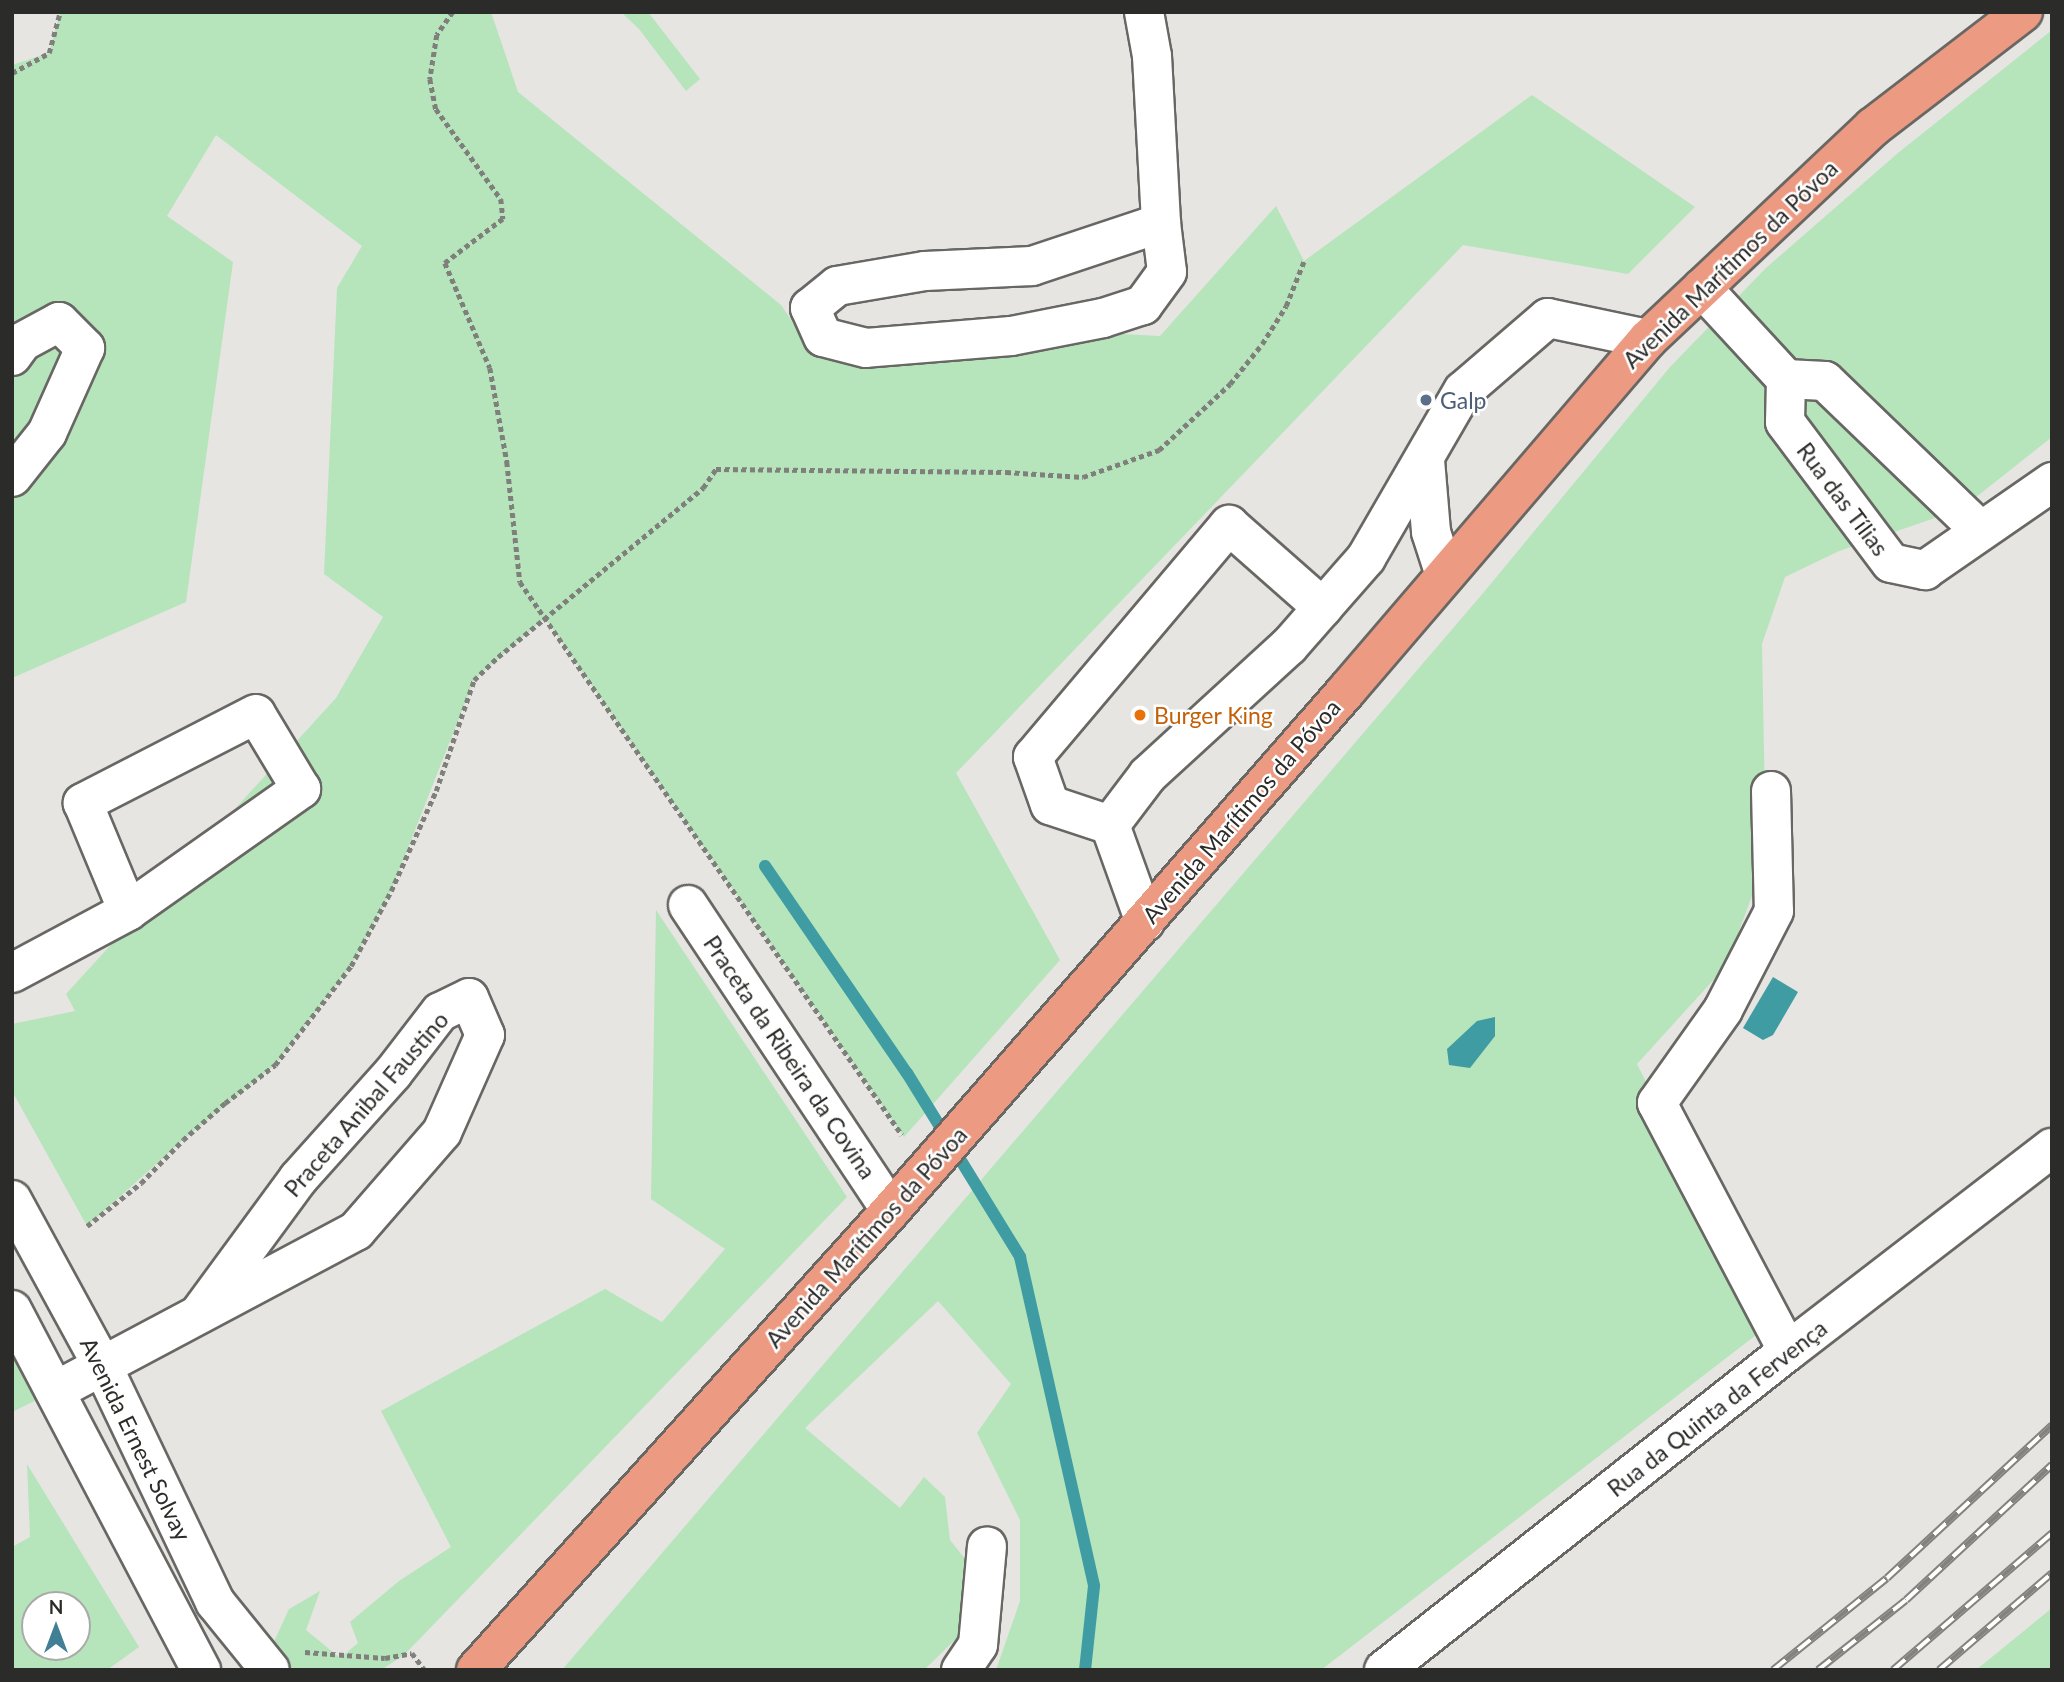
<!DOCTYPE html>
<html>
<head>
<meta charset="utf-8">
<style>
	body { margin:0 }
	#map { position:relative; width:2064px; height:1682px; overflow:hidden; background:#e6e5e1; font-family:Lato,sans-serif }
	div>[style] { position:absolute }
	.green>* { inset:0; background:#b6e4bb }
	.water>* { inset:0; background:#3f9ca3 }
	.stream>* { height:12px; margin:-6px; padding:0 6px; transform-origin:6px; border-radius:6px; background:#3f9ca3 }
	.path>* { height:4.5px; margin-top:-2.25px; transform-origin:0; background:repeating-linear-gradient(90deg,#7f7f7c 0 5px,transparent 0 8.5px) }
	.roads { filter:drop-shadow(2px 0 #686764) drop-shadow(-2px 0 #686764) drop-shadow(0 2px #686764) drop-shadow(0 -2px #686764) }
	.minor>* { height:38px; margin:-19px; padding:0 19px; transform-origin:19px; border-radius:19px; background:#fff }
	.major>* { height:38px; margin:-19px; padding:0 19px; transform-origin:19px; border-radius:19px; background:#ec9b82 }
	.rail>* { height:8px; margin-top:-4px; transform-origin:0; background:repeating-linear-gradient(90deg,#fff 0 16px,#82827f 0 32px); box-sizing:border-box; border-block:2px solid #82827f }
	.path-bridge>* { height:4.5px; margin-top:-2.25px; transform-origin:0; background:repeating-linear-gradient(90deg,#7f7f7c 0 5px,transparent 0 8.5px) }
	.dots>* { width:19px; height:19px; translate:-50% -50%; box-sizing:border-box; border:4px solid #fff; border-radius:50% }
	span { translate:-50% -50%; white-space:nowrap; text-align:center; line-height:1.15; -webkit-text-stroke:5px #fff; paint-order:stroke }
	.street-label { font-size:23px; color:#2b2b29 }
	.service-label { font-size:23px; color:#4e5e75 }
	.left { translate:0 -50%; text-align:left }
	.food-label { font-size:23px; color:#c56008 }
	.frame { position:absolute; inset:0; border:14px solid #2b2b29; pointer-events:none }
	.north { position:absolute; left:21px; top:1591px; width:70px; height:70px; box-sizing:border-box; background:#fff; border:2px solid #aaaaa9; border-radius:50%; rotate:0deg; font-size:19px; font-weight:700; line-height:28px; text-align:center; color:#2b2b29 }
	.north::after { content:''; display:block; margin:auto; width:24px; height:32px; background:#417f94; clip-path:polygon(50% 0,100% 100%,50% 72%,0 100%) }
</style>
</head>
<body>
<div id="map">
	<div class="green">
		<i style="clip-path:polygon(60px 12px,491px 12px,518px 92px,781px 305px,806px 342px,1103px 333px,1160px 336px,1276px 206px,1304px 261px,1532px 95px,1695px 207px,1628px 274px,1463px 245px,956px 773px,1060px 960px,904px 1137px,545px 618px,474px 680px,391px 891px,351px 966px,275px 1065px,183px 1140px,87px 1226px,12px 1091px,12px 1024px,75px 1011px,66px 994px,336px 698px,383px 617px,324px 574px,337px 288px,362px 246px,216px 135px,167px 216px,233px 262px,186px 602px,12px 678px,12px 65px,49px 53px)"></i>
		<i style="clip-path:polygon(621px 12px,648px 12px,700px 79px,686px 91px,639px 29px)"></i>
		<i style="clip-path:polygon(2052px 30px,2052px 437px,1961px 509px,1839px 551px,1785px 577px,1762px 644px,1766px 858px,1726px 966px,1637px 1064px,1769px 1325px,1321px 1670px,996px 1670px,1020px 1601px,1020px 1520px,977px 1433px,1011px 1384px,938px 1301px,805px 1428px,900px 1508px,924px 1477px,945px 1497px,950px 1540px,973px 1569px,962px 1633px,924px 1670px,562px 1670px,1484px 592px,1670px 367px,1766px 268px,1898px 153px)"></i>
		<i style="clip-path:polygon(656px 910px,847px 1197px,404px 1655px,381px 1670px,289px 1670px,272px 1646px,289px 1609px,320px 1591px,306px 1630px,340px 1658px,358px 1643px,350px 1622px,399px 1581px,451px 1547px,381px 1411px,605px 1289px,662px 1322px,725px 1249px,651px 1199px)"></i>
		<i style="clip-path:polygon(12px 1310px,55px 1391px,12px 1412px)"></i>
		<i style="clip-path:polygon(evenodd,27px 1464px,139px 1647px,107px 1670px,12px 1670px,12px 1547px,30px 1537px,27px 1464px,77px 1605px,77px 1647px,35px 1647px,35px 1605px,77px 1605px)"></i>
		<i style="clip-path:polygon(2052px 1608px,2052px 1670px,1976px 1670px)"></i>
	</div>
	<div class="water">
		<i style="clip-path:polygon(1773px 977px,1798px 992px,1773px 1035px,1763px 1040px,1743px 1028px)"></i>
		<i style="clip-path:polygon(1495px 1017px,1495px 1036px,1470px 1068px,1449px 1065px,1447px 1049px,1477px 1021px)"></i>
	</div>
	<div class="stream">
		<i style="left:765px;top:866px;width:251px;rotate:55.6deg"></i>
		<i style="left:907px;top:1073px;width:216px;rotate:58.4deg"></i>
		<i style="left:1020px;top:1257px;width:337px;rotate:77.3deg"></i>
		<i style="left:1094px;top:1586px;width:84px;rotate:96.1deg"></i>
	</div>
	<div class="path">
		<i style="left:453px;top:12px;width:28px;rotate:125deg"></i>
		<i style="left:437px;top:35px;width:45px;rotate:99deg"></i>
		<i style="left:430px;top:79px;width:31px;rotate:79deg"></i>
		<i style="left:436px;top:109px;width:111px;rotate:54.2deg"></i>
		<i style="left:501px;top:199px;width:20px;rotate:84deg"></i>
		<i style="left:503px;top:219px;width:73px;rotate:142.8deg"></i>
		<i style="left:445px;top:263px;width:114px;rotate:66.8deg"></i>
		<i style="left:490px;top:368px;width:96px;rotate:79.7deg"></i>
		<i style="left:507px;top:462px;width:121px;rotate:83.8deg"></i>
		<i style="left:520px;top:582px;width:672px;rotate:55.36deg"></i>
		<i style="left:12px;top:73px;width:42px;rotate:-28.4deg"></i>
		<i style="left:49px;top:53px;width:42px;rotate:-75deg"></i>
		<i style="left:703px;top:488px;width:23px;rotate:-56deg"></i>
		<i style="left:716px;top:469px;width:290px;rotate:0.6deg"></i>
		<i style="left:1006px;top:472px;width:77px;rotate:3.7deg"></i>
		<i style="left:1083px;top:477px;width:81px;rotate:-19.6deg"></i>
		<i style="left:1159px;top:450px;width:97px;rotate:-42.9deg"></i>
		<i style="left:1230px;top:384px;width:51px;rotate:-51.3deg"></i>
		<i style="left:1262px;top:344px;width:45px;rotate:-57.7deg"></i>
		<i style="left:1286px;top:306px;width:48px;rotate:-68.2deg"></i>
		<i style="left:87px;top:1226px;width:69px;rotate:-38.5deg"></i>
		<i style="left:141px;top:1183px;width:60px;rotate:-45.7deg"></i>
		<i style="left:183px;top:1140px;width:56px;rotate:-41.4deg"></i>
		<i style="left:225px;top:1103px;width:63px;rotate:-37.2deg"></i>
		<i style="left:275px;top:1065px;width:125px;rotate:-52.5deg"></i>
		<i style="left:351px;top:966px;width:85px;rotate:-61.9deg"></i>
		<i style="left:391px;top:891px;width:110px;rotate:-65.8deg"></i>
		<i style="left:436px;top:791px;width:117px;rotate:-71.1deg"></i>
		<i style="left:474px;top:680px;width:33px;rotate:-44deg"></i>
		<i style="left:305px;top:1652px;width:80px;rotate:4.3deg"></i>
		<i style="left:385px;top:1658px;width:27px;rotate:-10deg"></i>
		<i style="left:412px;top:1653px;width:21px;rotate:53deg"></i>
	</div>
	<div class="roads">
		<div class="minor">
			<i style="left:1144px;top:12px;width:45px;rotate:79.7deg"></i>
			<i style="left:1152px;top:56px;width:167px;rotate:86.9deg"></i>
			<i style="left:1161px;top:223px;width:49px;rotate:83deg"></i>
			<i style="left:1167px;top:272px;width:41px;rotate:126deg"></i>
			<i style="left:1143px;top:305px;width:42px;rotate:162deg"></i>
			<i style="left:1103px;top:318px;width:94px;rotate:168.9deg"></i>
			<i style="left:1011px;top:336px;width:145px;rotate:175.3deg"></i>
			<i style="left:866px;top:348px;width:44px;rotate:-165.7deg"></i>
			<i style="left:823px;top:337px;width:32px;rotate:-114deg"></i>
			<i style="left:810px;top:308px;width:35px;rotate:-39deg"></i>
			<i style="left:837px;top:286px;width:89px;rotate:-9.7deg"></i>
			<i style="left:925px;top:271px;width:107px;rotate:-2.7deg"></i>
			<i style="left:1032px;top:266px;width:136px;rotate:-18.4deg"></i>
			<i style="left:1702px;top:288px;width:124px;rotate:47.3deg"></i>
			<i style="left:1786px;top:379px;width:39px;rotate:3deg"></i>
			<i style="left:1825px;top:381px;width:215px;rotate:43.9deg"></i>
			<i style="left:12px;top:356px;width:17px;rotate:-54deg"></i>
			<i style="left:22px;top:342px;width:42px;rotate:-28.4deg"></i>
			<i style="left:59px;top:322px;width:37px;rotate:45deg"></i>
			<i style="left:85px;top:348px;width:93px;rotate:114.1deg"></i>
			<i style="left:47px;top:433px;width:56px;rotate:128.5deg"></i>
			<i style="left:1786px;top:379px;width:43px;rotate:91.3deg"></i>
			<i style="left:1785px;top:422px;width:176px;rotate:53.1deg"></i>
			<i style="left:1891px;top:563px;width:35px;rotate:12deg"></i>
			<i style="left:1925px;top:570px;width:155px;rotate:-34.7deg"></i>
			<i style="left:1425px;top:460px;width:72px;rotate:85.2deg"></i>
			<i style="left:1431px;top:532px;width:45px;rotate:72deg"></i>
			<i style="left:1771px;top:791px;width:120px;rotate:88.6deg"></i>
			<i style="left:1774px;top:911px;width:111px;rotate:117.3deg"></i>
			<i style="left:1723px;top:1010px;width:114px;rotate:125.4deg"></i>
			<i style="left:1657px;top:1103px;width:280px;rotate:62.2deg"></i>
			<i style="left:1110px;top:825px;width:63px;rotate:-161.6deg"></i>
			<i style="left:1050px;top:805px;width:51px;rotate:-109.5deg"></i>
			<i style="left:1033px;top:757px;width:304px;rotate:-49.8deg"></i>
			<i style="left:1229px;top:525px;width:125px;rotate:41.4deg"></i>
			<i style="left:688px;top:905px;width:366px;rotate:56.4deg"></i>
			<i style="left:1145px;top:922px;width:103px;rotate:-109.8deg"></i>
			<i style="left:1110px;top:825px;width:63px;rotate:-52.8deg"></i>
			<i style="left:1148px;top:775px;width:191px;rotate:-42.5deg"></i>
			<i style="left:1289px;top:646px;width:117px;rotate:-48.8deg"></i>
			<i style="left:1366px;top:558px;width:193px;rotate:-59.9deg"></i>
			<i style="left:1463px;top:391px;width:112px;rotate:-40.7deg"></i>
			<i style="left:1548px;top:318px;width:102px;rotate:11.9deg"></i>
			<i style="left:12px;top:973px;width:132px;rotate:-28.1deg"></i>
			<i style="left:128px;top:911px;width:212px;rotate:-35.2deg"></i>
			<i style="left:301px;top:789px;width:87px;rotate:-121deg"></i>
			<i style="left:256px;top:714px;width:195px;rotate:152.8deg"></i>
			<i style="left:83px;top:803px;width:117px;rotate:67.4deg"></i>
			<i style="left:12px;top:1200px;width:188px;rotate:61.4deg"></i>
			<i style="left:102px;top:1365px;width:263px;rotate:64.5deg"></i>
			<i style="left:215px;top:1602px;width:87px;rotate:51deg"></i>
			<i style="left:12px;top:1310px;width:407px;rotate:62.3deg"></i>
			<i style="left:55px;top:1391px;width:341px;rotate:-28deg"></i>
			<i style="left:356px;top:1231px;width:131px;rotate:-49deg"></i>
			<i style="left:442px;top:1132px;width:106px;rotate:-66.1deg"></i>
			<i style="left:485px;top:1035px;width:40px;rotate:-113.4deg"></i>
			<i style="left:469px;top:998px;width:32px;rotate:154deg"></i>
			<i style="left:440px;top:1012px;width:77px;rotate:127.6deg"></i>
			<i style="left:393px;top:1073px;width:142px;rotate:131.9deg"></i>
			<i style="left:298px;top:1179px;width:167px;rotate:126.3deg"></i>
			<i style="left:961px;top:1670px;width:30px;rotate:-56deg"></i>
			<i style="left:978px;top:1645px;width:99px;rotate:-84.8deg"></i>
			<i style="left:1384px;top:1670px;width:515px;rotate:-38.29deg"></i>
			<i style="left:1788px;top:1351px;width:333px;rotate:-37.6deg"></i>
		</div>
		<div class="major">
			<i style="left:476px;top:1670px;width:620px;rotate:-47.94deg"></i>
			<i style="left:891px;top:1210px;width:692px;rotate:-48.75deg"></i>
			<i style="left:1347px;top:690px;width:462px;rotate:-49.4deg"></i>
			<i style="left:1648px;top:339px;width:309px;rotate:-43.3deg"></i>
			<i style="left:1873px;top:127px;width:189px;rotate:-37.5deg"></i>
		</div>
	</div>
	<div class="rail">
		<i style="left:1773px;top:1670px;width:146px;rotate:-38.9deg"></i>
		<i style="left:1887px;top:1578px;width:225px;rotate:-42.8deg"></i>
		<i style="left:1818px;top:1670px;width:112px;rotate:-38.5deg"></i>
		<i style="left:1906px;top:1600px;width:199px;rotate:-42.8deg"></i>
		<i style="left:1893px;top:1670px;width:210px;rotate:-40.7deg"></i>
		<i style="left:1939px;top:1670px;width:149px;rotate:-40.6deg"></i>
	</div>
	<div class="path-bridge">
		<i style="left:498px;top:657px;width:266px;rotate:-39.5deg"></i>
	</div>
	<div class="dots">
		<i style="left:1426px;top:400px;background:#5c6f8a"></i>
		<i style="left:1140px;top:715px;background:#e8710a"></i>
	</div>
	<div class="street-label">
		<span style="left:1730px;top:264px;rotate:-44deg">Avenida Marítimos da Póvoa</span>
		<span style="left:1843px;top:499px;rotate:53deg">Rua das Tílias</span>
		<span style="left:1241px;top:811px;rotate:-49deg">Avenida Marítimos da Póvoa</span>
		<span style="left:790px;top:1057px;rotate:56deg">Praceta da Ribeira da Covina</span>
		<span style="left:366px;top:1104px;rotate:-49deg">Praceta Anibal Faustino</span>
		<span style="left:866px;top:1237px;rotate:-48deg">Avenida Marítimos da Póvoa</span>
		<span style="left:1717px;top:1408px;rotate:-38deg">Rua da Quinta da Fervença</span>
		<span style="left:136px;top:1439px;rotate:64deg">Avenida Ernest Solvay</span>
	</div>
	<div class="service-label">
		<span class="left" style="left:1440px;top:400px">Galp</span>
	</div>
	<div class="food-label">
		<span class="left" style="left:1154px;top:715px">Burger King</span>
	</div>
	<div class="frame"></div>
	<div class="north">N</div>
</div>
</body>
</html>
